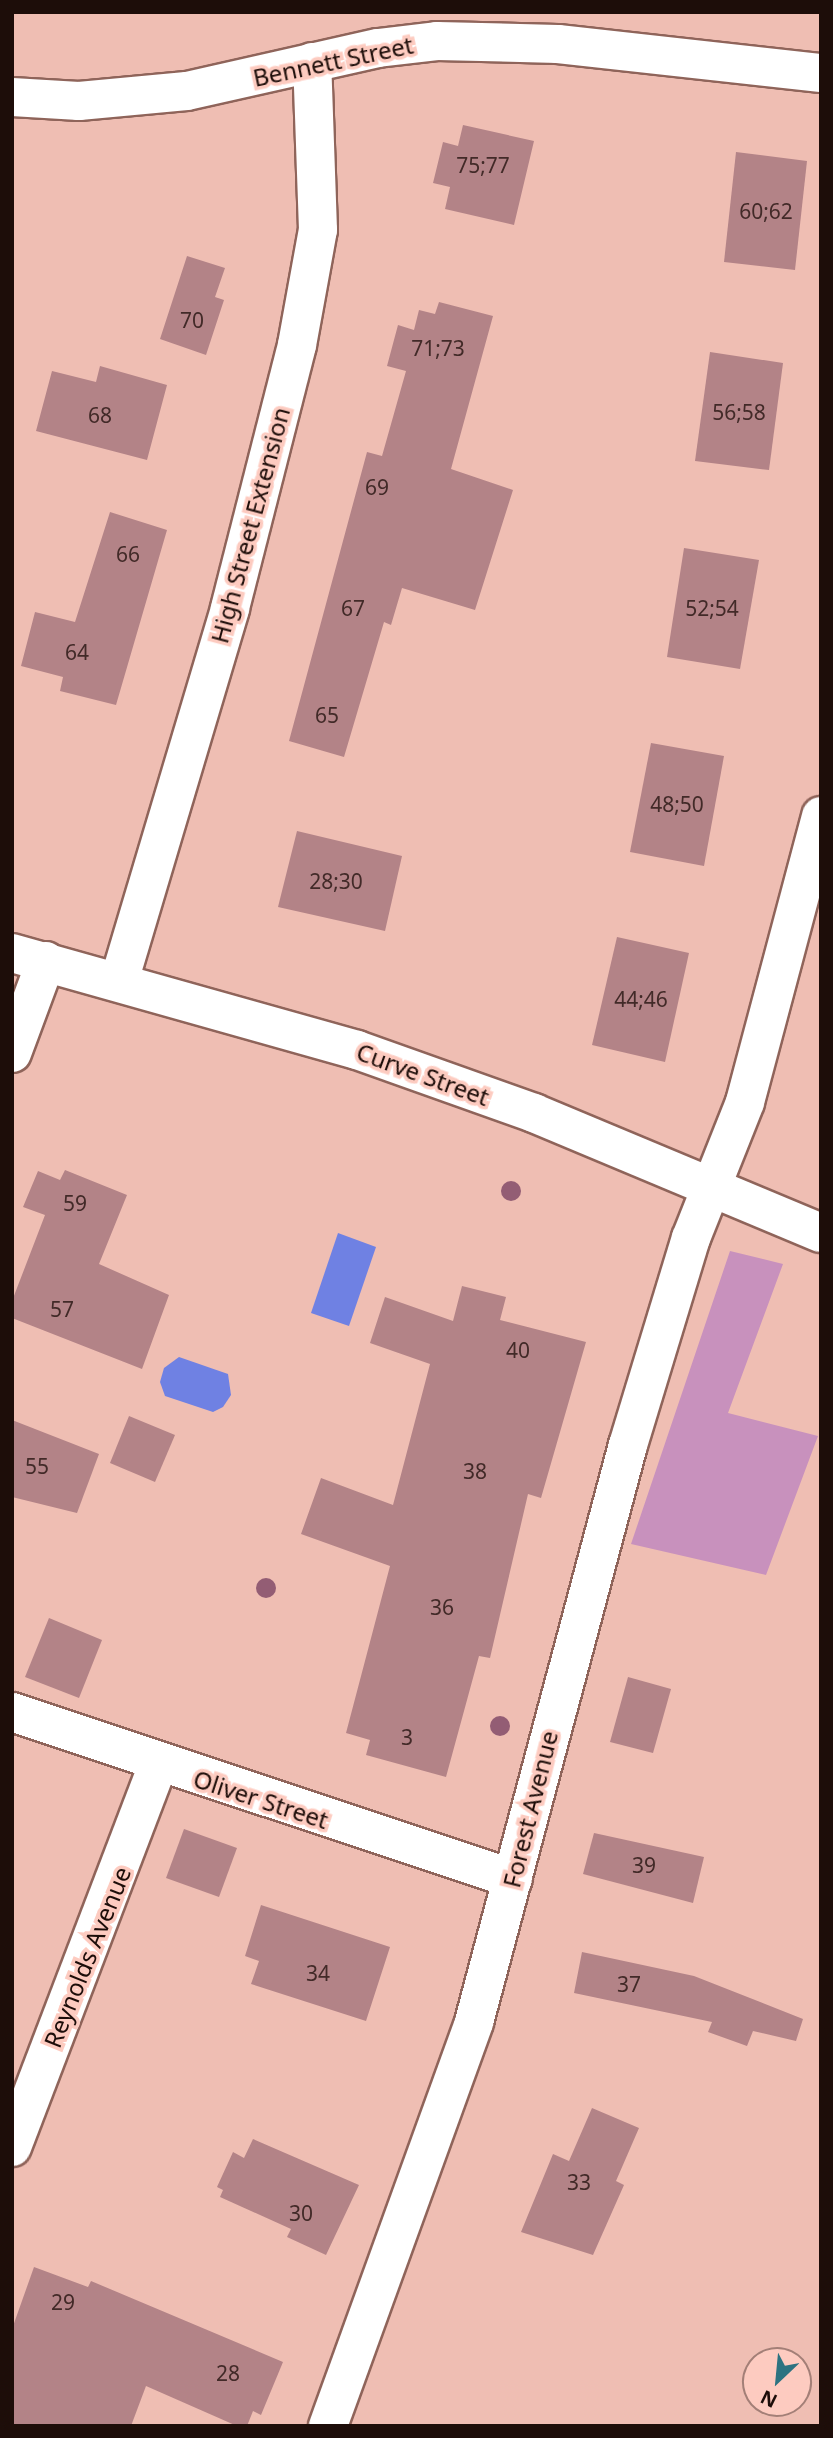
<!DOCTYPE html>
<html>
<head>
<meta charset="utf-8">
<style>
	body { margin:0 }
	#map { position:relative; width:833px; height:2438px; overflow:hidden; background:#efbeb3; font-family:"Noto Sans",sans-serif }
	div>[style] { position:absolute }
	.green>* { inset:0; background:#c891bd }
	.water>* { inset:0; background:#6f81e3 }
	.building>* { inset:0; background:#b38387 }
	.roads { filter:drop-shadow(2px 0 #8f645a) drop-shadow(-2px 0 #8f645a) drop-shadow(0 2px #8f645a) drop-shadow(0 -2px #8f645a) }
	.minor>* { height:38px; margin:-19px; padding:0 19px; transform-origin:19px; border-radius:19px; background:#fff }
	.trees>* { width:20px; height:20px; margin:-10px; border-radius:50%; background:#935d74 }
	span { translate:-50% -50%; white-space:nowrap; text-align:center; line-height:1.15; -webkit-text-stroke:7px #fdcbc0; paint-order:stroke }
	.number-label { font-size:21px; color:#422a28 }
	.number-label span { -webkit-text-stroke-width:0 }
	.street-label { font-size:24px; color:#1d0d09 }
	.frame { position:absolute; inset:0; border:14px solid #1d0d09; pointer-events:none }
	.north { position:absolute; left:742px; top:2347px; width:70px; height:70px; box-sizing:border-box; background:#fdcbc0; border:2px solid #a37f77; border-radius:50%; rotate:206deg; font-size:19px; font-weight:700; line-height:28px; text-align:center; color:#1d0d09 }
	.north::after { content:''; display:block; margin:auto; width:24px; height:32px; background:#2d7381; clip-path:polygon(50% 0,100% 100%,50% 72%,0 100%) }
</style>
</head>
<body>
<div id="map">
	<div class="green">
		<i style="clip-path:polygon(730px 1251px,783px 1264px,728px 1413px,818px 1436px,766px 1575px,631px 1544px)"></i>
	</div>
	<div class="water">
		<i style="clip-path:polygon(338px 1233px,376px 1247px,349px 1326px,311px 1313px)"></i>
		<i style="clip-path:polygon(179px 1357px,228px 1374px,231px 1395px,223px 1407px,213px 1412px,165px 1396px,160px 1382px,164px 1368px)"></i>
	</div>
	<div class="building">
		<i style="clip-path:polygon(463px 125px,534px 141px,514px 225px,445px 209px,450px 187px,433px 183px,443px 142px,458px 146px)"></i>
		<i style="clip-path:polygon(736px 152px,807px 161px,795px 270px,724px 262px)"></i>
		<i style="clip-path:polygon(187px 256px,225px 268px,215px 297px,224px 300px,206px 355px,160px 339px)"></i>
		<i style="clip-path:polygon(439px 302px,493px 316px,451px 469px,513px 490px,475px 610px,402px 588px,391px 625px,384px 622px,344px 757px,289px 741px,367px 452px,382px 456px,406px 371px,387px 366px,398px 325px,414px 330px,419px 310px,435px 314px)"></i>
		<i style="clip-path:polygon(710px 352px,783px 363px,769px 470px,695px 461px)"></i>
		<i style="clip-path:polygon(100px 366px,167px 385px,147px 460px,36px 431px,52px 371px,96px 382px)"></i>
		<i style="clip-path:polygon(110px 512px,167px 530px,116px 705px,60px 691px,63px 677px,21px 666px,35px 612px,75px 622px)"></i>
		<i style="clip-path:polygon(684px 548px,759px 560px,740px 669px,667px 657px)"></i>
		<i style="clip-path:polygon(651px 743px,724px 756px,704px 866px,630px 852px)"></i>
		<i style="clip-path:polygon(297px 831px,402px 856px,385px 931px,278px 907px)"></i>
		<i style="clip-path:polygon(617px 937px,689px 953px,665px 1062px,592px 1045px)"></i>
		<i style="clip-path:polygon(65px 1170px,127px 1195px,99px 1264px,169px 1295px,142px 1369px,12px 1318px,12px 1301px,45px 1215px,23px 1207px,38px 1171px,60px 1180px)"></i>
		<i style="clip-path:polygon(462px 1286px,506px 1297px,500px 1320px,586px 1342px,541px 1498px,528px 1494px,490px 1658px,479px 1656px,446px 1777px,366px 1755px,370px 1740px,346px 1733px,390px 1566px,301px 1534px,321px 1478px,393px 1505px,430px 1364px,370px 1343px,385px 1297px,453px 1321px)"></i>
		<i style="clip-path:polygon(129px 1416px,175px 1435px,155px 1482px,110px 1463px)"></i>
		<i style="clip-path:polygon(12px 1420px,99px 1454px,77px 1513px,12px 1497px)"></i>
		<i style="clip-path:polygon(49px 1618px,102px 1640px,79px 1698px,25px 1677px)"></i>
		<i style="clip-path:polygon(628px 1677px,671px 1689px,653px 1753px,610px 1742px)"></i>
		<i style="clip-path:polygon(184px 1829px,237px 1848px,219px 1897px,166px 1878px)"></i>
		<i style="clip-path:polygon(594px 1833px,704px 1857px,693px 1903px,583px 1874px)"></i>
		<i style="clip-path:polygon(261px 1905px,390px 1947px,366px 2021px,251px 1984px,259px 1961px,245px 1956px)"></i>
		<i style="clip-path:polygon(582px 1952px,694px 1976px,803px 2019px,796px 2041px,753px 2031px,747px 2046px,708px 2032px,712px 2022px,574px 1993px)"></i>
		<i style="clip-path:polygon(592px 2108px,639px 2128px,616px 2181px,624px 2185px,593px 2255px,521px 2232px,553px 2154px,569px 2161px)"></i>
		<i style="clip-path:polygon(253px 2139px,359px 2185px,326px 2255px,287px 2237px,291px 2229px,220px 2197px,223px 2190px,217px 2187px,233px 2152px,244px 2158px)"></i>
		<i style="clip-path:polygon(34px 2267px,88px 2287px,91px 2281px,283px 2362px,261px 2415px,253px 2411px,247px 2426px,237px 2426px,146px 2386px,131px 2426px,12px 2426px,12px 2329px)"></i>
	</div>
	<div class="roads">
		<div class="minor">
			<i style="left:12px;top:97px;width:67px;rotate:3.4deg"></i>
			<i style="left:79px;top:101px;width:108px;rotate:-5.3deg"></i>
			<i style="left:187px;top:91px;width:196px;rotate:-12.7deg"></i>
			<i style="left:378px;top:48px;width:59px;rotate:-6.8deg"></i>
			<i style="left:437px;top:41px;width:121px;rotate:1.4deg"></i>
			<i style="left:558px;top:44px;width:265px;rotate:6.3deg"></i>
			<i style="left:12px;top:953px;width:358px;rotate:15.7deg"></i>
			<i style="left:357px;top:1050px;width:188px;rotate:19.6deg"></i>
			<i style="left:534px;top:1113px;width:311px;rotate:22.7deg"></i>
			<i style="left:120px;top:978px;width:386px;rotate:-73.4deg"></i>
			<i style="left:230px;top:608px;width:271px;rotate:-75.7deg"></i>
			<i style="left:297px;top:345px;width:117px;rotate:-79.7deg"></i>
			<i style="left:318px;top:230px;width:168px;rotate:-92deg"></i>
			<i style="left:12px;top:1053px;width:98px;rotate:-69.7deg"></i>
			<i style="left:12px;top:1712px;width:528px;rotate:18.43deg"></i>
			<i style="left:12px;top:2147px;width:409px;rotate:-69.1deg"></i>
			<i style="left:328px;top:2426px;width:430px;rotate:-70.1deg"></i>
			<i style="left:474px;top:2022px;width:597px;rotate:-75.06deg"></i>
			<i style="left:628px;top:1445px;width:216px;rotate:-73.1deg"></i>
			<i style="left:691px;top:1238px;width:146px;rotate:-68.3deg"></i>
			<i style="left:745px;top:1102px;width:296px;rotate:-75.1deg"></i>
		</div>
	</div>
	<div class="trees">
		<i style="left:511px;top:1191px"></i>
		<i style="left:266px;top:1588px"></i>
		<i style="left:500px;top:1726px"></i>
	</div>
	<div class="number-label">
		<span style="left:483px;top:165px">75;77</span>
		<span style="left:766px;top:211px">60;62</span>
		<span style="left:192px;top:320px">70</span>
		<span style="left:438px;top:348px">71;73</span>
		<span style="left:739px;top:412px">56;58</span>
		<span style="left:100px;top:415px">68</span>
		<span style="left:377px;top:487px">69</span>
		<span style="left:128px;top:554px">66</span>
		<span style="left:353px;top:608px">67</span>
		<span style="left:712px;top:608px">52;54</span>
		<span style="left:77px;top:652px">64</span>
		<span style="left:327px;top:715px">65</span>
		<span style="left:677px;top:804px">48;50</span>
		<span style="left:336px;top:881px">28;30</span>
		<span style="left:641px;top:999px">44;46</span>
		<span style="left:75px;top:1203px">59</span>
		<span style="left:62px;top:1309px">57</span>
		<span style="left:518px;top:1350px">40</span>
		<span style="left:37px;top:1466px">55</span>
		<span style="left:475px;top:1471px">38</span>
		<span style="left:442px;top:1607px">36</span>
		<span style="left:407px;top:1737px">3</span>
		<span style="left:644px;top:1865px">39</span>
		<span style="left:318px;top:1973px">34</span>
		<span style="left:629px;top:1984px">37</span>
		<span style="left:579px;top:2182px">33</span>
		<span style="left:301px;top:2213px">30</span>
		<span style="left:63px;top:2302px">29</span>
		<span style="left:228px;top:2373px">28</span>
	</div>
	<div class="street-label">
		<span style="left:333px;top:61px;rotate:-12deg">Bennett Street</span>
		<span style="left:250px;top:525px;rotate:-75deg">High Street Extension</span>
		<span style="left:423px;top:1074px;rotate:20deg">Curve Street</span>
		<span style="left:261px;top:1799px;rotate:18deg">Oliver Street</span>
		<span style="left:530px;top:1809px;rotate:-76deg">Forest Avenue</span>
		<span style="left:87px;top:1957px;rotate:-68deg">Reynolds Avenue</span>
	</div>
	<div class="frame"></div>
	<div class="north">N</div>
</div>
</body>
</html>
